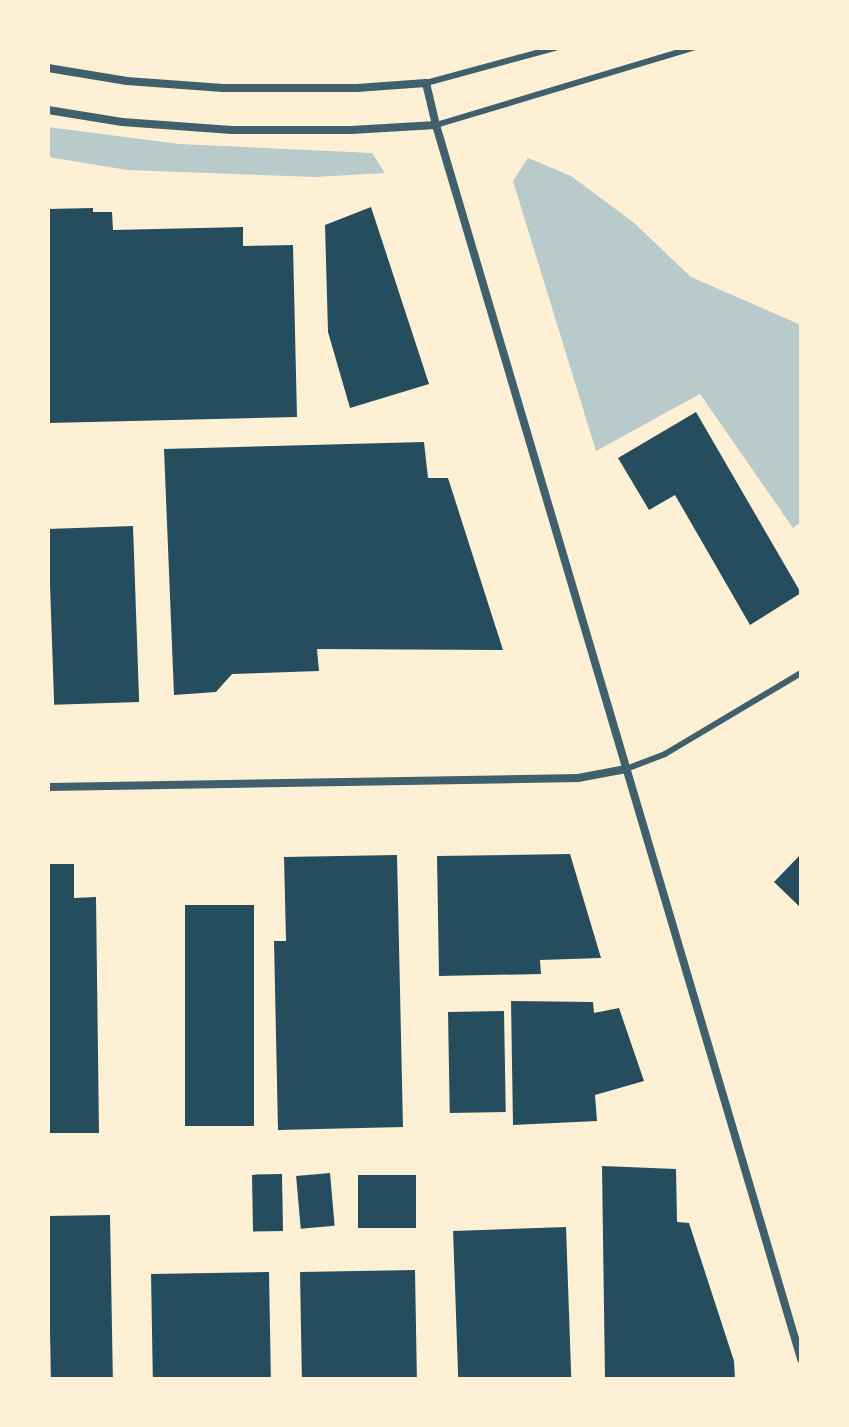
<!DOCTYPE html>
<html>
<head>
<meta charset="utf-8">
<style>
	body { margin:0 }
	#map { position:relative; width:849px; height:1427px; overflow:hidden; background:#fdf0d5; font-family:Ubuntu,sans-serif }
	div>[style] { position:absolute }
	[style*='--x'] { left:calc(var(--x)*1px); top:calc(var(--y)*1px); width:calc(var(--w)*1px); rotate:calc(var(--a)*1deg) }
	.green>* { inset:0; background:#b9caca }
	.building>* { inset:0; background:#264d5e; transform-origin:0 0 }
	.service>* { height:6px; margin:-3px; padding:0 3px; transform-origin:3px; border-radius:3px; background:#3f606c }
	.minor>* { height:8px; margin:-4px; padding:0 4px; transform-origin:4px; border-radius:4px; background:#3f606c }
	span { translate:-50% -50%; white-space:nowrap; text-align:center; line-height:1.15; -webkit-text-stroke:6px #fdf0d5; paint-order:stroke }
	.frame { position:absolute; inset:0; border:50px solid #fdf0d5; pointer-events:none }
</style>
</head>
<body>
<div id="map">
	<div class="green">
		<i style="clip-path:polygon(48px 127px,179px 144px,372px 153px,385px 173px,315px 177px,127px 170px,48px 157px)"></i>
		<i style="clip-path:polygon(528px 158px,571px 176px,633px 222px,691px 277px,801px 325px,801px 522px,793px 528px,700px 394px,596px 451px,513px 181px)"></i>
	</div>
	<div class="building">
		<i style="clip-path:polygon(371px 207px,429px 384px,350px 408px,328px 332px,325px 225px)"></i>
		<i style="clip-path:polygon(93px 208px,93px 212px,112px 212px,113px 230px,243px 227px,243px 246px,293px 245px,297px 417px,48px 423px,48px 209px)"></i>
		<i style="clip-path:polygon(696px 412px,801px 593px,750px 625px,675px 495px,649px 510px,618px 458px)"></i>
		<i style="clip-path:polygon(424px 442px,428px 478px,448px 478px,503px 650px,317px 649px,319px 671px,232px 674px,216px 692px,174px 695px,164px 449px)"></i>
		<i style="left:133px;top:526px;width:176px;height:85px;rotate:88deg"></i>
		<i style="clip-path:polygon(570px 854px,601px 958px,540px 960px,541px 974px,439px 976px,437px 856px)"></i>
		<i style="clip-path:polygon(801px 854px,801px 908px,774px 882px)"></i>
		<i style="clip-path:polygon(397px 855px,403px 1127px,278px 1130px,274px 941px,286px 941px,284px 857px)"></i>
		<i style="clip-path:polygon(48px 864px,74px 864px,74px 898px,96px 897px,99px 1133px,48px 1133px)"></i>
		<i style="left:254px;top:905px;width:221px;height:69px;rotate:90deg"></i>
		<i style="clip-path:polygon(511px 1001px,593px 1002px,594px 1013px,619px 1008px,644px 1081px,595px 1095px,597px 1121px,513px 1125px)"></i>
		<i style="left:504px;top:1011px;width:101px;height:56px;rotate:89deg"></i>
		<i style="clip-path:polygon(602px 1166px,676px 1169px,677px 1222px,689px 1223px,734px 1361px,735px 1379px,605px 1379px)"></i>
		<i style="left:330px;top:1173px;width:53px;height:34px;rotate:85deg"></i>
		<i style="left:282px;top:1174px;width:57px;height:30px;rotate:89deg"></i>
		<i style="left:358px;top:1175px;width:58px;height:53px"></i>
		<i style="left:110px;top:1215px;width:164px;height:62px;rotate:89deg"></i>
		<i style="left:566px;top:1227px;width:152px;height:113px;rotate:88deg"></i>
		<i style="left:415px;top:1270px;width:109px;height:115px;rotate:89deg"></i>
		<i style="left:269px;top:1272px;width:107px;height:118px;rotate:89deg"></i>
	</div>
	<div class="service">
		<i style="--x:426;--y:83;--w:134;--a:-15.2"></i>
		<i style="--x:436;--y:125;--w:268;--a:-16.7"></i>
		<i style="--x:626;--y:769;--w:42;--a:-21"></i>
		<i style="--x:665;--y:754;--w:158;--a:-30.8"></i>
	</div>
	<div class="minor">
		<i style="--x:48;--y:68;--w:80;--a:9.3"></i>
		<i style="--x:127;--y:81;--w:96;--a:4.2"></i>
		<i style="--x:223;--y:88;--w:134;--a:0"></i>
		<i style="--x:357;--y:88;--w:69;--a:-4.1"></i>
		<i style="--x:426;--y:83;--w:43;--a:76.6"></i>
		<i style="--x:436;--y:125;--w:1287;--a:73.52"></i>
		<i style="--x:48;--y:110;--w:75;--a:9.2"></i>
		<i style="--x:122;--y:122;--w:110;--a:4.2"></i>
		<i style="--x:232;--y:130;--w:119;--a:0"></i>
		<i style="--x:351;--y:130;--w:85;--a:-3.4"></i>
		<i style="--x:48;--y:787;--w:530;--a:-0.97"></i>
		<i style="--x:578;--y:778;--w:49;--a:-10.6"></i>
	</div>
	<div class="frame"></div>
</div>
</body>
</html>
